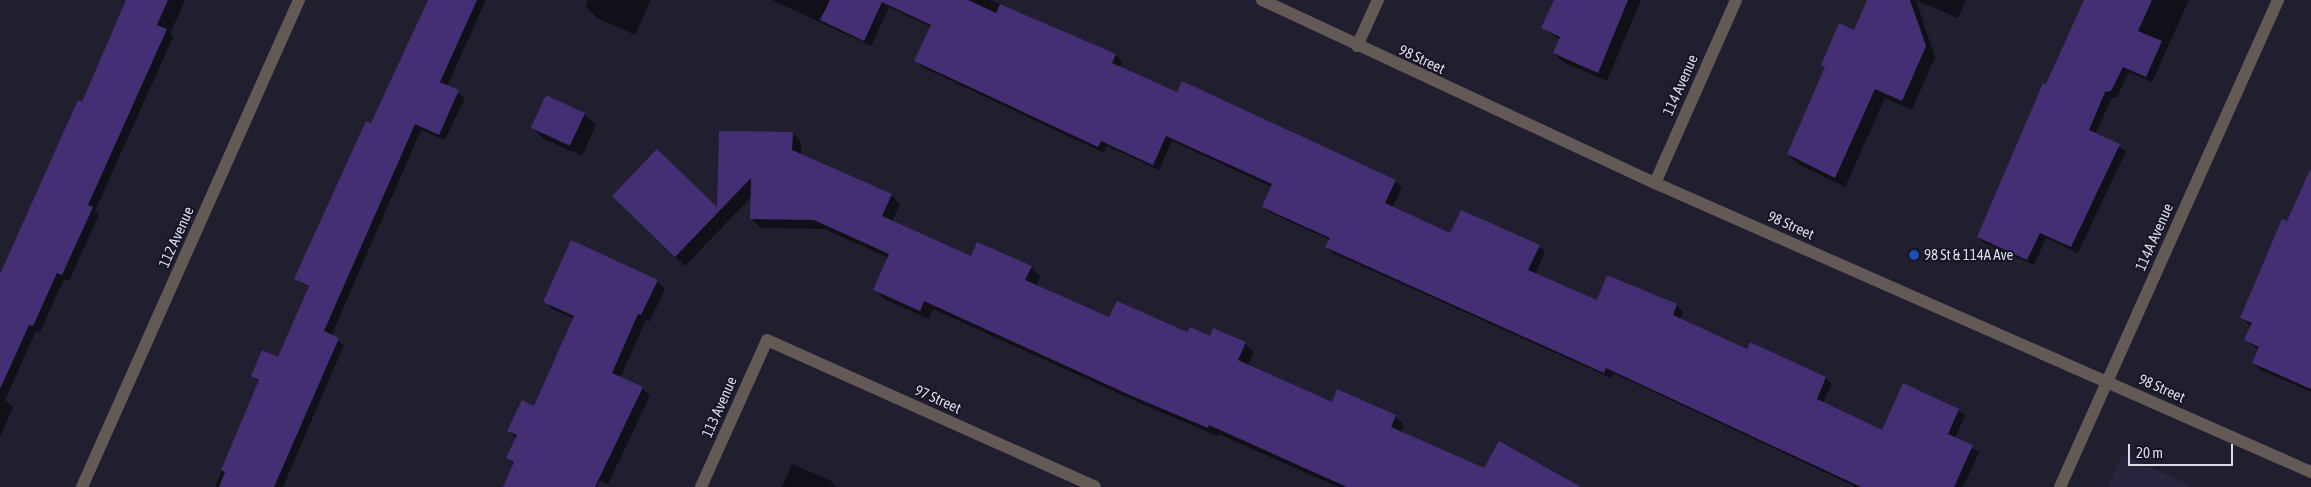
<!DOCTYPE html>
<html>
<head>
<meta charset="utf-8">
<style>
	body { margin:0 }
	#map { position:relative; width:2311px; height:487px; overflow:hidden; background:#201e2f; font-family:"Asap Condensed",sans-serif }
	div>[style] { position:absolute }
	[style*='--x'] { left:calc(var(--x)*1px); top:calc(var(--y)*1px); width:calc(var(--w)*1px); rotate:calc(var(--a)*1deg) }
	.built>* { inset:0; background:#28263d }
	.shadow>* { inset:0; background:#0007 }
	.building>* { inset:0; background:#442f74; transform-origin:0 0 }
	.service>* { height:12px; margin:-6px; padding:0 6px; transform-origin:6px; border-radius:6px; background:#635955 }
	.minor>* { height:12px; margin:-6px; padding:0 6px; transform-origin:6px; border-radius:6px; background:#635955 }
	.tertiary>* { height:12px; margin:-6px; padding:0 6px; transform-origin:6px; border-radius:6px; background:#635955 }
	.dots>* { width:14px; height:14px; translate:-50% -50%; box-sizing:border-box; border:2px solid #161525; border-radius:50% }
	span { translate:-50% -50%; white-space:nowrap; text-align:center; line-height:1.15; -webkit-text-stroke:4px #161525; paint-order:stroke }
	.street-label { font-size:15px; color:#dcdbe7 }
	.poi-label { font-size:15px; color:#dcdbe7 }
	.left { translate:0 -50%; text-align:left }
	.scale { position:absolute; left:2128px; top:444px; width:105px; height:22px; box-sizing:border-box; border:2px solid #dcdbe7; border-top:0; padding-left:6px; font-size:15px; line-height:18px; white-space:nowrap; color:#dcdbe7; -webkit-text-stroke:4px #161525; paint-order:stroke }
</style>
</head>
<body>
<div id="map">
	<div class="built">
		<i style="clip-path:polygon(2122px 455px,2190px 485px,2189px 487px,2108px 487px)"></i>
	</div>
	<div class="shadow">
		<i style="clip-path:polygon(128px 0,185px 0,170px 34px,173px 37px,95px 211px,99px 215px,69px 281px,64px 279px,40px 332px,36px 331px,5px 400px,13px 407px,0 437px,0 274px,79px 102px,83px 104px)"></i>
		<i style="clip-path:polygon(428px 0,486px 0,447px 86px,465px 98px,445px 140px,421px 130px,331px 336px,344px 345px,283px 487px,215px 487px,259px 382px,252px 376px,279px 358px,310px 288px,295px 279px,372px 125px)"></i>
		<i style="clip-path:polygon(588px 0,651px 0,635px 35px,597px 18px,585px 6px)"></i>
		<i style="clip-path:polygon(772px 0,991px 0,1116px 55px,1122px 62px,1119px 68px,1178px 94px,1183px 83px,1395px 181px,1402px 188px,1392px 208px,1451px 235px,1539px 246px,1545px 252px,1535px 275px,1598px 302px,1608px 277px,1677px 306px,1683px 312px,1679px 320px,1748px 350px,1826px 378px,1832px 384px,1823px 403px,1883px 431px,1958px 410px,1965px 416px,1955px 438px,1979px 452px,1963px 487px,1856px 487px,1613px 373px,1611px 378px,1333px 253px,1327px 247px,1330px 240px,1269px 212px,1263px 206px,1272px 187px,1172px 141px,1159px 170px,1107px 146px,1104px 153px,922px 67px,916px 61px,931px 27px,889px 7px,871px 46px)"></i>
		<i style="clip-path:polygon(1555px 0,1641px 0,1607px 81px,1563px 62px,1554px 53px,1560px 40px,1543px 28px)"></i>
		<i style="clip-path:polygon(1869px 0,1916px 0,1935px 57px,1912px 110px,1885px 98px,1845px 187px,1798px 164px,1788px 154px,1826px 68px,1822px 64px,1855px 32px)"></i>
		<i style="clip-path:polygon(1916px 0,1966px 0,1958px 18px)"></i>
		<i style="clip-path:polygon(2086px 0,2189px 0,2152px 82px,2129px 72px,2117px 97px,2112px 98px,2095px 134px,2126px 151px,2078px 253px,2046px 238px,2034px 265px,1984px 243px,1978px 237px)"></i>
		<i style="clip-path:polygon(584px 114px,596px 125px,582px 156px,544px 139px,532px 127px)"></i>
		<i style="clip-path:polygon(792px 133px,801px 142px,801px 155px,891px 195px,900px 204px,892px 222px,972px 257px,1031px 267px,1040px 276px,1036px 286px,1110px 319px,1245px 343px,1254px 352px,1248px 366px,1332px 403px,1395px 416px,1404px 425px,1401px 433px,1484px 470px,1560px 487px,1338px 487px,1218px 434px,1217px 436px,1142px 404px,933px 309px,929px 319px,884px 299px,875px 290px,889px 258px,824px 229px,761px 228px,752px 219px,752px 196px,685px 266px,613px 196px,719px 210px)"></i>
		<i style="clip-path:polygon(2311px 171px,2311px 392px,2261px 370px,2253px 363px,2259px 350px,2246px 340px,2252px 327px,2241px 318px)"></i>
		<i style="clip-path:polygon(657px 281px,665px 289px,649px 322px,646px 320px,620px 378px,642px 388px,650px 396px,608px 484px,600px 480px,597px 487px,504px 487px,514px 464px,508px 458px,516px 439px,509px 431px,534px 407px,574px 319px,553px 309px,545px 302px)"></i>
		<i style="clip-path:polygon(792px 464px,831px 481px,837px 487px,782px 487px)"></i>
	</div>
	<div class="building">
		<i style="clip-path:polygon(126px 0,168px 0,157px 25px,167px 29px,88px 205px,93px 207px,62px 275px,57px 273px,33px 326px,29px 325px,0 389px,0 274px,78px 100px,82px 102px)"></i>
		<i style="clip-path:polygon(428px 0,477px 0,440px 82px,459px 90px,439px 135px,415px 124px,324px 331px,339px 338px,274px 487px,219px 487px,225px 472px,221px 470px,259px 380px,251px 376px,262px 350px,278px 357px,309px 286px,294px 279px,366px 121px,371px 123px)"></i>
		<i style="clip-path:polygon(830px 0,968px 0,996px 13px,1000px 4px,1116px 54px,1112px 63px,1177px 92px,1182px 81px,1396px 180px,1385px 203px,1450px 233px,1461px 210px,1540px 245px,1528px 270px,1597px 300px,1607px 275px,1677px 304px,1673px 315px,1747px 349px,1750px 342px,1826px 377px,1817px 399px,1882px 430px,1903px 383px,1959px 409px,1948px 434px,1973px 445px,1954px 487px,1861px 487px,1606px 368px,1604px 373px,1325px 247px,1330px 238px,1262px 207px,1272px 184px,1166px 136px,1153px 165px,1101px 141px,1098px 147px,914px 61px,931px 25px,882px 2px,864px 41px,820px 20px)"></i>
		<i style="clip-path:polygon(1554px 0,1628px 0,1598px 73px,1553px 53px,1560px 37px,1541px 28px)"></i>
		<i style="clip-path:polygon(1867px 0,1910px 0,1926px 46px,1902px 101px,1875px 89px,1835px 178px,1787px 154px,1825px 67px,1821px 65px,1839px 23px,1854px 30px)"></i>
		<i style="clip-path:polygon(2084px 0,2152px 0,2138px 31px,2162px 41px,2146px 77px,2123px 67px,2111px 91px,2105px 92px,2089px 130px,2120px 144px,2071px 247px,2040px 233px,2027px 260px,1977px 237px,2043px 83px,2046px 84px)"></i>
		<i style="left:546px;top:95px;width:43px;height:36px;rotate:25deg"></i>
		<i style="clip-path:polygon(719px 131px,793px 132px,792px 150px,892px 194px,882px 216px,971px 256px,977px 242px,1032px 266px,1025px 280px,1109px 317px,1117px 301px,1187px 332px,1190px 327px,1210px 336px,1213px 328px,1246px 342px,1238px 360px,1332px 402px,1337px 389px,1396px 415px,1391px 427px,1484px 468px,1499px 441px,1581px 487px,1347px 487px,1209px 425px,1208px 428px,1132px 396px,924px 301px,920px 311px,873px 290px,889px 254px,814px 220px,750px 219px,751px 178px,675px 257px,612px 196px,657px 149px,717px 207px)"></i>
		<i style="clip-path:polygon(2311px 168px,2311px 389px,2252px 363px,2259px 347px,2244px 340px,2252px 323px,2240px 318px,2282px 219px,2287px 221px)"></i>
		<i style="clip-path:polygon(571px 240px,658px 280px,641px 315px,638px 314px,612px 373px,643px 387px,595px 487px,503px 487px,514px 462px,506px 458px,517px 435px,507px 431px,522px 400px,534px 406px,574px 316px,543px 302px)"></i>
	</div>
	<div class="service">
		<i style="--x:1357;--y:46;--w:51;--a:-65.5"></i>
	</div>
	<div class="minor">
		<i style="--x:1262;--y:0;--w:434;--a:25"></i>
		<i style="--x:1655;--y:183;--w:717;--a:23.78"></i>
		<i style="--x:1655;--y:183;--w:200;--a:-66.1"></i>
		<i style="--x:701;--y:487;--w:161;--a:-65.8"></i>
		<i style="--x:767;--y:340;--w:359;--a:24.1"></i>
		<i style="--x:2060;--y:487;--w:534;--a:-65.88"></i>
	</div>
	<div class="tertiary">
		<i style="--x:82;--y:487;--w:533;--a:-65.98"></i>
	</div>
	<div class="dots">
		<i style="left:1914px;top:255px;background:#1a4fb4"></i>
	</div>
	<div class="street-label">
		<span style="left:1422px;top:59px;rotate:25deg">98 Street</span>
		<span style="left:1680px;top:85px;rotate:-66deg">114 Avenue</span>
		<span style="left:1791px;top:225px;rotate:24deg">98 Street</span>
		<span style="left:176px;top:237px;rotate:-66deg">112 Avenue</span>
		<span style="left:2154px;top:237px;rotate:-66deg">114A Avenue</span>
		<span style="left:2162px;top:388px;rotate:24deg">98 Street</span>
		<span style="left:938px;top:399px;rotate:24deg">97 Street</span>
		<span style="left:719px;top:407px;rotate:-66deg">113 Avenue</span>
	</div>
	<div class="poi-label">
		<span class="left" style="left:1924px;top:255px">98 St &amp; 114A Ave</span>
	</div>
	<div class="scale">20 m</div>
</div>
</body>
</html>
